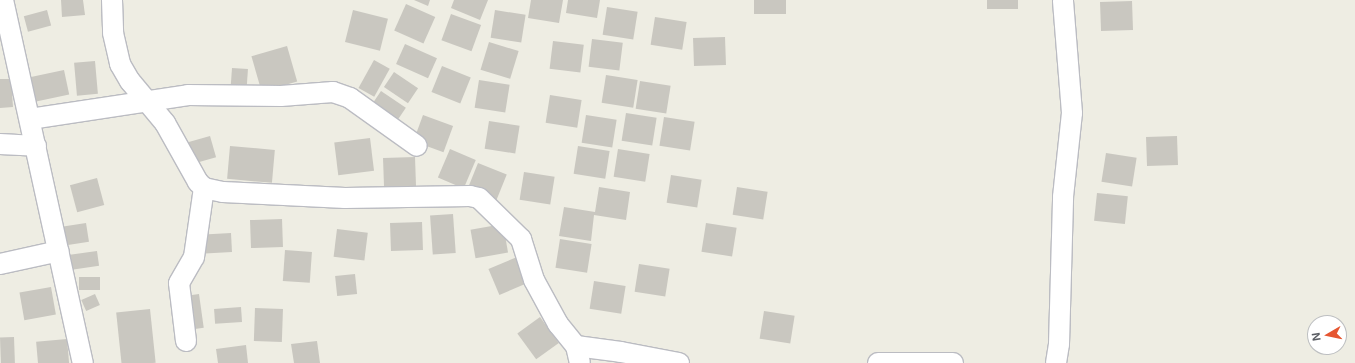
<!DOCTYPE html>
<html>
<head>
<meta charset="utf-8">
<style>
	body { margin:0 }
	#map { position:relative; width:1355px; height:363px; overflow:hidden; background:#eeede3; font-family:Inter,sans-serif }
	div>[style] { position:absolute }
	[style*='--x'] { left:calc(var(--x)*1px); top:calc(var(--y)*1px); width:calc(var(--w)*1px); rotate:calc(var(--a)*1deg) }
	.building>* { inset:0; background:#c9c7c0; transform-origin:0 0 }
	.roads { filter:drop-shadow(1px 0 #bbbcc2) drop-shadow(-1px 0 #bbbcc2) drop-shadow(0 1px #bbbcc2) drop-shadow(0 -1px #bbbcc2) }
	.minor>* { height:20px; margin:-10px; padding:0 10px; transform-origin:10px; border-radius:10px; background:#fff }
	span { translate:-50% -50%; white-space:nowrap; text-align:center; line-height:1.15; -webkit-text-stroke:3px #fff; paint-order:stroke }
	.north { position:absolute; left:1307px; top:315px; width:40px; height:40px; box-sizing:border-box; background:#fff; border:1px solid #bdbfc1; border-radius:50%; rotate:261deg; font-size:11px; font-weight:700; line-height:16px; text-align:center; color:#5b5e64 }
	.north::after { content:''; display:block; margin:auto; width:14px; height:18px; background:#e65631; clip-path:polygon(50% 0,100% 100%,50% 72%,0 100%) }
</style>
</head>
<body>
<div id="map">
	<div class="building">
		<i style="clip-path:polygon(61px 0,83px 0,85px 15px,62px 17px)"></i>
		<i style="clip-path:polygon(414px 0,430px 0,428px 6px)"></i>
		<i style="clip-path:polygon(454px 0,488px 0,480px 20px,451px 8px)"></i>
		<i style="clip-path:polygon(531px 0,563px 0,559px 23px,528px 18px)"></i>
		<i style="clip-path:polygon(568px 0,600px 0,597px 18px,566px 13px)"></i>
		<i style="left:754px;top:0;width:32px;height:14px"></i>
		<i style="left:987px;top:0;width:31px;height:9px"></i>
		<i style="left:1132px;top:1px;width:29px;height:32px;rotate:88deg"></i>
		<i style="left:406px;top:4px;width:32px;height:29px;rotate:24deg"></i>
		<i style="left:607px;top:7px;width:31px;height:28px;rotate:9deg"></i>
		<i style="left:47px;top:10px;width:16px;height:24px;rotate:75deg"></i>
		<i style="left:353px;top:10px;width:36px;height:33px;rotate:14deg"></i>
		<i style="left:495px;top:10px;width:31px;height:28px;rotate:9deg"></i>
		<i style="left:451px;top:14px;width:32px;height:28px;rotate:20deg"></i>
		<i style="left:655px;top:17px;width:32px;height:28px;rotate:9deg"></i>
		<i style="left:725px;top:37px;width:28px;height:32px;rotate:88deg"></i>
		<i style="left:592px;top:39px;width:31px;height:28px;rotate:7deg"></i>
		<i style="left:553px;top:41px;width:31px;height:28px;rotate:7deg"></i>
		<i style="left:489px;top:42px;width:31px;height:29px;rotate:17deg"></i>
		<i style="left:405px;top:44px;width:35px;height:22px;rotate:24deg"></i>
		<i style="left:287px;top:46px;width:37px;height:37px;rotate:74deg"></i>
		<i style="left:374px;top:60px;width:18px;height:32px;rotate:29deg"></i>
		<i style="left:95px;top:61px;width:33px;height:21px;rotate:85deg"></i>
		<i style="left:442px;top:66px;width:31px;height:28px;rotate:22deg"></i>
		<i style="left:232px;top:68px;width:16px;height:20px;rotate:4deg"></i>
		<i style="left:64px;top:70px;width:25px;height:35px;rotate:78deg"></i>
		<i style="left:394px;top:72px;width:29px;height:18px;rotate:34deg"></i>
		<i style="left:606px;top:75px;width:32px;height:28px;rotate:9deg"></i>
		<i style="clip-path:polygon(0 79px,11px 79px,13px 107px,0 108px)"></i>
		<i style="left:479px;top:80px;width:31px;height:28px;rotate:9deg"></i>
		<i style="left:640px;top:81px;width:31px;height:28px;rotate:9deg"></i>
		<i style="left:381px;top:91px;width:30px;height:16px;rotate:34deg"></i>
		<i style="left:550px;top:95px;width:32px;height:28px;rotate:9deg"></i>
		<i style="left:626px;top:113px;width:31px;height:28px;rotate:9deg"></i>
		<i style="left:423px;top:115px;width:32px;height:28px;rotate:20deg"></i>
		<i style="left:586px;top:115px;width:31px;height:28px;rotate:9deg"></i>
		<i style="left:664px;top:117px;width:31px;height:29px;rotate:9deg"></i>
		<i style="left:489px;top:121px;width:31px;height:28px;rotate:9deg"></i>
		<i style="left:210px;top:136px;width:22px;height:23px;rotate:74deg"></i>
		<i style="left:1177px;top:136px;width:29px;height:31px;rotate:88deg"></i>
		<i style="left:370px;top:138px;width:33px;height:36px;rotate:83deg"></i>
		<i style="left:230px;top:146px;width:45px;height:33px;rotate:5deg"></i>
		<i style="left:578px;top:146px;width:32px;height:28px;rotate:9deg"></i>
		<i style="left:450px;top:149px;width:28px;height:31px;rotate:23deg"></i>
		<i style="left:618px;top:149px;width:32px;height:28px;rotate:9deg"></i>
		<i style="left:1106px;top:153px;width:31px;height:29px;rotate:9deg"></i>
		<i style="left:415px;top:157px;width:29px;height:32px;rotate:88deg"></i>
		<i style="left:478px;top:163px;width:31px;height:29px;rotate:22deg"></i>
		<i style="left:524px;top:172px;width:31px;height:28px;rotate:9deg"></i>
		<i style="left:671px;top:175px;width:31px;height:28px;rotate:9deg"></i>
		<i style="left:97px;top:178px;width:28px;height:28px;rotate:75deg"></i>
		<i style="clip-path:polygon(599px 187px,630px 192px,626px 220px,594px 215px,591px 241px,559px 236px,564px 207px,595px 212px)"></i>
		<i style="left:737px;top:187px;width:31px;height:28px;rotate:9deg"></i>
		<i style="left:1097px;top:193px;width:31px;height:28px;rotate:6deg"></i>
		<i style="left:453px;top:214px;width:39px;height:23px;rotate:86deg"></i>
		<i style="left:282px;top:219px;width:28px;height:32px;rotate:88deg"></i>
		<i style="left:422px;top:222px;width:28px;height:32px;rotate:88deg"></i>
		<i style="left:86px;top:223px;width:19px;height:23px;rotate:81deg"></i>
		<i style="left:706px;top:223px;width:31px;height:29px;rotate:9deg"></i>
		<i style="left:503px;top:224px;width:29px;height:33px;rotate:80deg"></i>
		<i style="left:337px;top:229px;width:31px;height:28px;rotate:7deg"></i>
		<i style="left:231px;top:233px;width:19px;height:27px;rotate:87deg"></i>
		<i style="left:560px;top:239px;width:32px;height:29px;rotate:9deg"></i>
		<i style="left:285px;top:250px;width:27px;height:31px;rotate:4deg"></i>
		<i style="left:97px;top:251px;width:15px;height:31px;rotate:82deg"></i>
		<i style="left:517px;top:257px;width:28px;height:31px;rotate:67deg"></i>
		<i style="left:639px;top:264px;width:31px;height:28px;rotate:9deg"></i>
		<i style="left:355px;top:274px;width:20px;height:20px;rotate:84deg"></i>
		<i style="left:79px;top:277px;width:21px;height:13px"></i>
		<i style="left:594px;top:281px;width:32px;height:28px;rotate:9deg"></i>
		<i style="left:51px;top:287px;width:28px;height:32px;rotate:80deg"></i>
		<i style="left:95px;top:294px;width:12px;height:15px;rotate:66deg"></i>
		<i style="left:199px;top:294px;width:34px;height:16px;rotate:82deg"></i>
		<i style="left:241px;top:307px;width:15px;height:27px;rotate:86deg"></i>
		<i style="left:255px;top:308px;width:28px;height:33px;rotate:2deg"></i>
		<i style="left:150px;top:309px;width:54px;height:34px;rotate:84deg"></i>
		<i style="left:764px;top:311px;width:31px;height:28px;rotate:9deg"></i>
		<i style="left:540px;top:317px;width:32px;height:28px;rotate:54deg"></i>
		<i style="left:14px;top:337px;width:26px;height:14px;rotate:88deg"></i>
		<i style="left:67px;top:339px;width:24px;height:31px;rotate:85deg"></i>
		<i style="clip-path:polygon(317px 341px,320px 363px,294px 363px,291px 344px)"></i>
		<i style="clip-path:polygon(246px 345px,248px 363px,218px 363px,216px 349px)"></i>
	</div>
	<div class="roads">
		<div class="minor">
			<i style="--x:3;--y:0;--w:372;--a:77.6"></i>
			<i style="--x:112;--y:0;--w:33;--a:88"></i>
			<i style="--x:113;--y:33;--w:32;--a:77"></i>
			<i style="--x:120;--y:64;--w:20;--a:60"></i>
			<i style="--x:130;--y:81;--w:55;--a:50.2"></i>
			<i style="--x:165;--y:123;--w:68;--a:60.8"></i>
			<i style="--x:198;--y:182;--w:8;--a:45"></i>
			<i style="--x:204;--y:188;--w:19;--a:12"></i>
			<i style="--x:223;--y:192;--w:122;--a:2.8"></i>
			<i style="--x:345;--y:198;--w:125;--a:-0.9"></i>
			<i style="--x:470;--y:196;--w:9;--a:13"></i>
			<i style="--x:479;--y:198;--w:59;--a:44.3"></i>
			<i style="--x:521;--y:239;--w:43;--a:72.4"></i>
			<i style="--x:534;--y:280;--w:50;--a:61.4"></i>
			<i style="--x:558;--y:324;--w:28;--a:51"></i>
			<i style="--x:576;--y:346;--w:17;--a:77"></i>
			<i style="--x:30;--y:119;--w:160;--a:-8.6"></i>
			<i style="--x:188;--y:95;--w:93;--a:0.6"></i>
			<i style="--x:281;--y:96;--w:52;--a:-4.4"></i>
			<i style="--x:333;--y:92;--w:18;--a:19"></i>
			<i style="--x:350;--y:98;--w:82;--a:35.6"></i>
			<i style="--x:0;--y:144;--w:36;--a:3"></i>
			<i style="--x:0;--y:264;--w:60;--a:-12.4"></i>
			<i style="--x:186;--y:341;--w:58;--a:-96.9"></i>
			<i style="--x:179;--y:283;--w:30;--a:-60"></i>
			<i style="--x:194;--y:257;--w:70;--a:-81.8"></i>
			<i style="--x:576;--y:346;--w:45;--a:7.6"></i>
			<i style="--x:621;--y:352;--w:59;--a:10.7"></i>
			<i style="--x:878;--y:363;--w:75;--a:0"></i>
			<i style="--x:1056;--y:363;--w:19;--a:-81"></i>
			<i style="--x:1059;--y:344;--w:147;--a:-88.4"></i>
			<i style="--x:1063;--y:197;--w:84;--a:-83.9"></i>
			<i style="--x:1072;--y:113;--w:113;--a:-94.6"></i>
		</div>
	</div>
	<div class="north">N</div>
</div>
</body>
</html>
